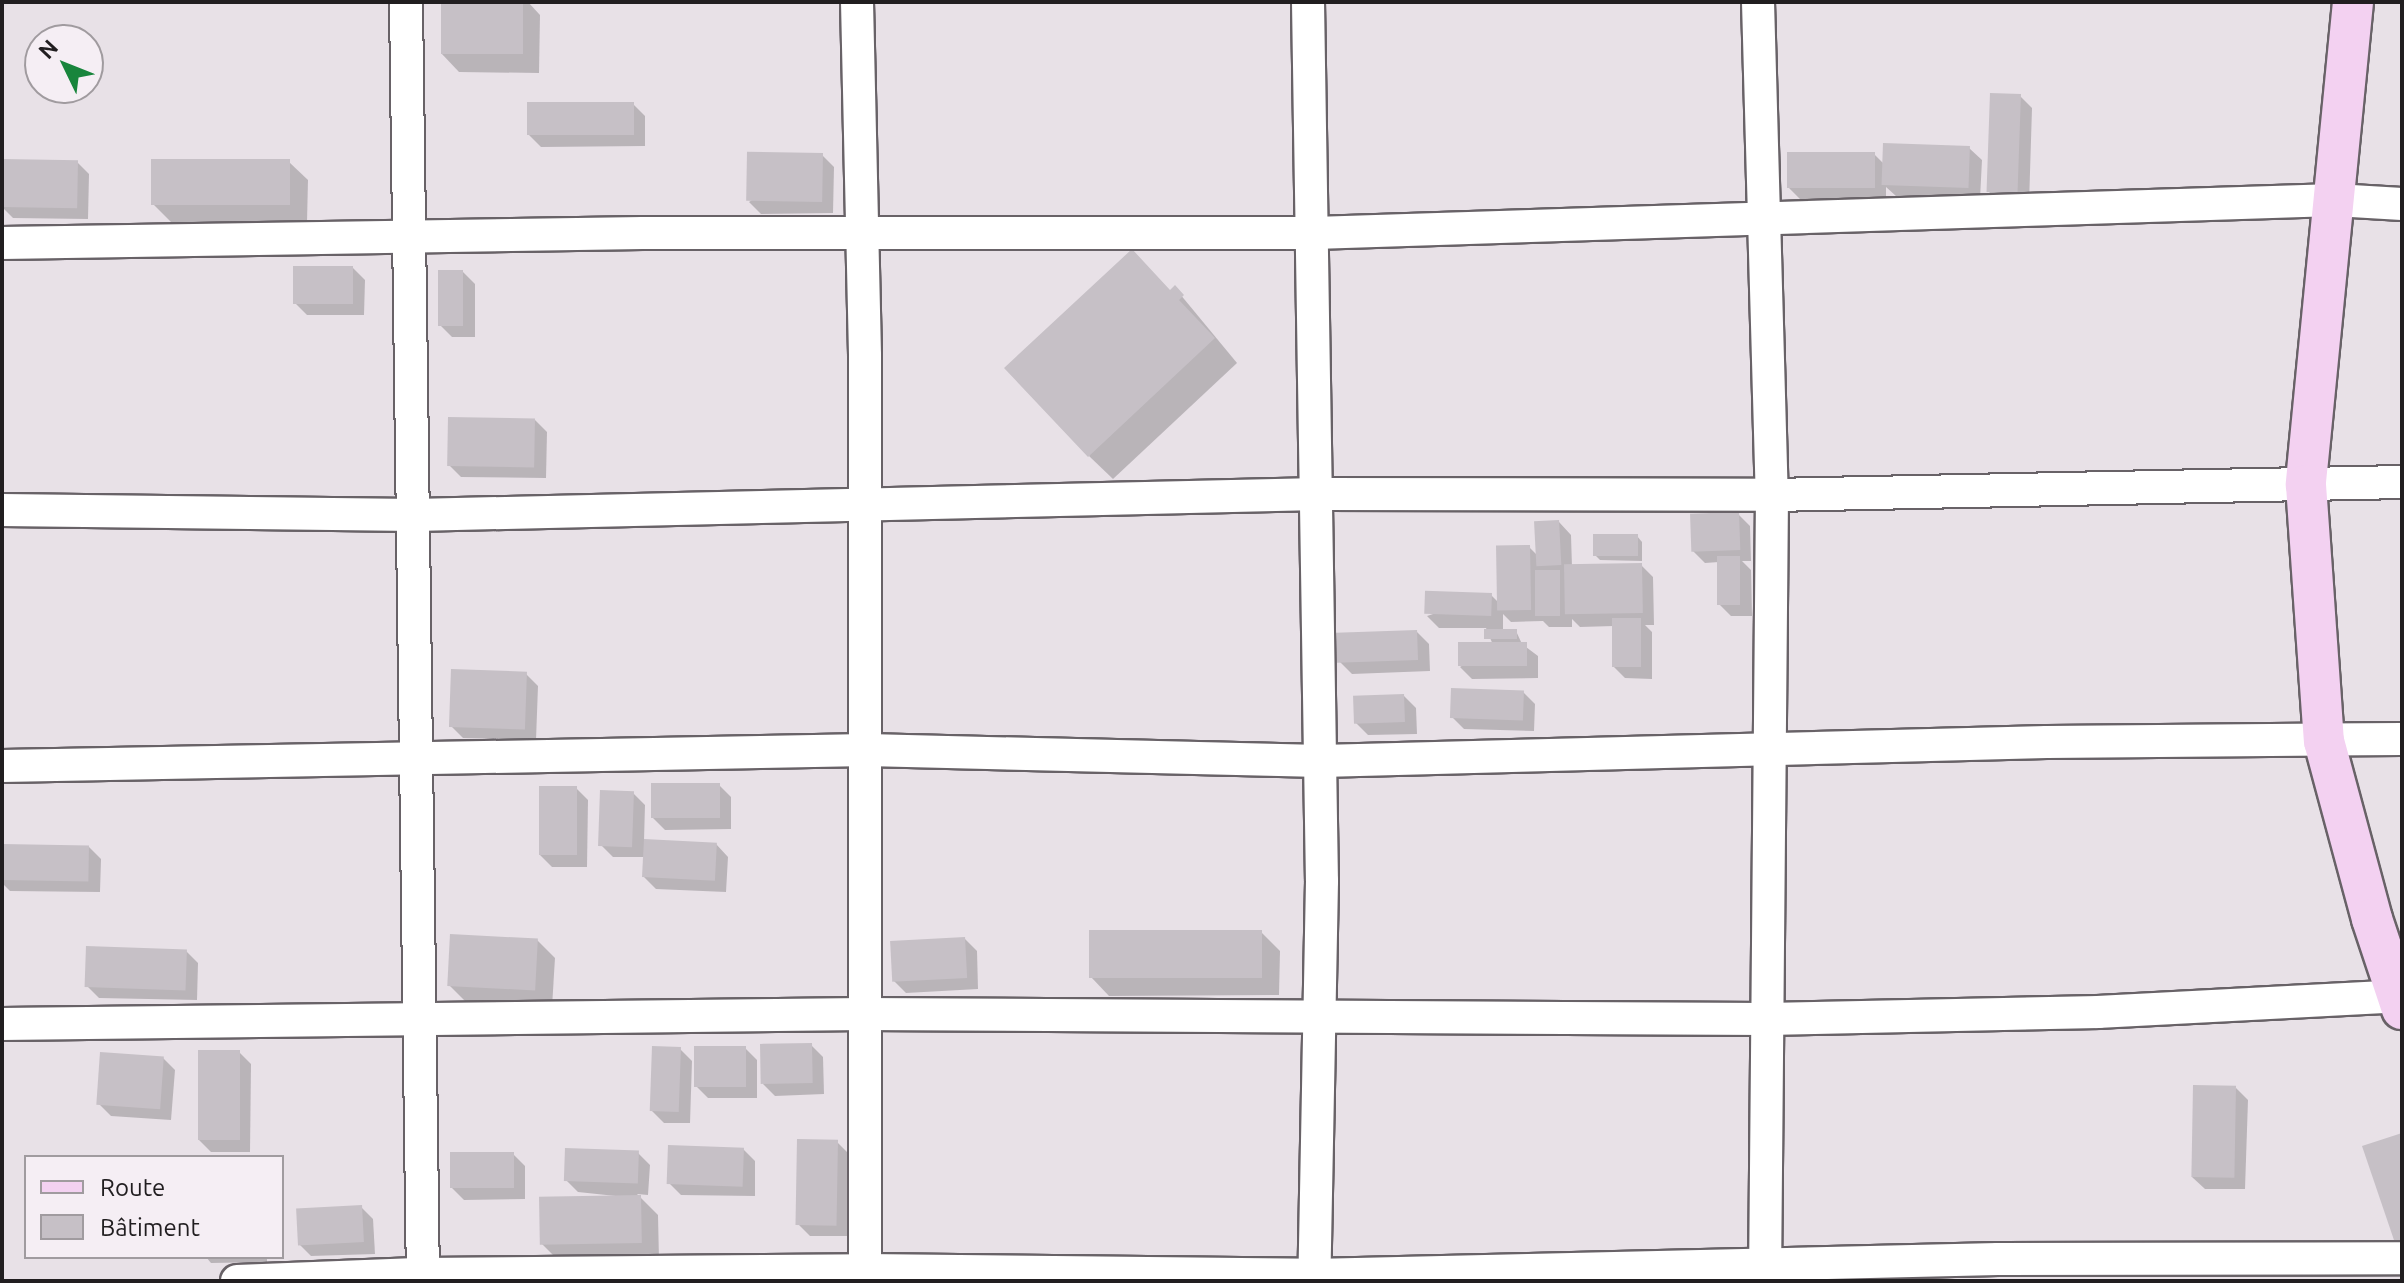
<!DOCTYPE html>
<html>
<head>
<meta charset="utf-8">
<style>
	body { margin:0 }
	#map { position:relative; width:2404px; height:1283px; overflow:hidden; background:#e8e1e7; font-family:Ubuntu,sans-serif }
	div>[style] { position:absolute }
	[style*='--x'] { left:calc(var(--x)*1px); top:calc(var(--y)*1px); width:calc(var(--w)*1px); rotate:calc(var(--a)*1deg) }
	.shadow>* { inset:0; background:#0003 }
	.building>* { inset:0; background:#c6c0c6; transform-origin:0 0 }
	.roads { filter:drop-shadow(2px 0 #686267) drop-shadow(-2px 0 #686267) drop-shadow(0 2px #686267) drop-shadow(0 -2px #686267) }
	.minor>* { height:32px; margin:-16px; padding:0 16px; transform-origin:16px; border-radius:16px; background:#fff }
	.major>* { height:40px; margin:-20px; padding:0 20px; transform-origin:20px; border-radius:20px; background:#f3d1f1 }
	span { translate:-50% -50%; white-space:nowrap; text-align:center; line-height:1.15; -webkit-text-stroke:6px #f5eef4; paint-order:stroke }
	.frame { position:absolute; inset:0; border:4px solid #211e20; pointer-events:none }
	.legend { position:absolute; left:24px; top:1155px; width:260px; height:104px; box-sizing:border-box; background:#f5eef4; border:2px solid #a09b9f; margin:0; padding:10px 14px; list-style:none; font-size:24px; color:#211e20 }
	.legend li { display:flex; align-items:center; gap:16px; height:40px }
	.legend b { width:40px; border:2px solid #a09b9f }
	.north { position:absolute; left:24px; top:24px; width:80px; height:80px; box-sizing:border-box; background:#f5eef4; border:2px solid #a09b9f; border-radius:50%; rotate:313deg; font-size:22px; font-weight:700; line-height:32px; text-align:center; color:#211e20 }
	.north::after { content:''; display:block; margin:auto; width:28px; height:36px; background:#18853c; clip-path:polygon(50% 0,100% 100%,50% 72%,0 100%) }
</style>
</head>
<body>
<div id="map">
	<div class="shadow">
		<i style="clip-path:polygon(443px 2px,528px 2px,540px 15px,539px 73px,459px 72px,441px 53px)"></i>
		<i style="clip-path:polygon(2020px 96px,2032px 108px,2029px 204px,2000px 203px,1988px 191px)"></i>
		<i style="clip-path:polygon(633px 104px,645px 116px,645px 146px,541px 147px,529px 135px)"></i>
		<i style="clip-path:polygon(1969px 148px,1982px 160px,1980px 199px,1896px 196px,1886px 187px,1886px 200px,1801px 200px,1789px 188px,1874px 154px,1884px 164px)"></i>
		<i style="clip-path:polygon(822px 155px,834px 167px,833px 213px,761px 214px,749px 202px)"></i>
		<i style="clip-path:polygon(2px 161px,77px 162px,89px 174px,88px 219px,13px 218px,2px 207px)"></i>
		<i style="clip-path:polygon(289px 162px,308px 180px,307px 222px,171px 222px,153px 204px)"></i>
		<i style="clip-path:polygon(353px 268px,365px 280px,364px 315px,307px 315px,295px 303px)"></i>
		<i style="clip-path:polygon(463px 272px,475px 284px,475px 337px,452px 337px,440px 325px)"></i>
		<i style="clip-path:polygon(1175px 288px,1237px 363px,1113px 479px,1089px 456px)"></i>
		<i style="clip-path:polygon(535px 420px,547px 432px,546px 478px,461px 477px,449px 465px)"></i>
		<i style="clip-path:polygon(1738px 514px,1750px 526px,1751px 561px,1742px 561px,1751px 570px,1752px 616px,1731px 616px,1719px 604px,1719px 562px,1705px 563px,1693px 551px)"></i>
		<i style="clip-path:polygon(1559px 522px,1571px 535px,1572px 567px,1641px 565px,1653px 577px,1654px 625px,1645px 625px,1652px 632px,1652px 679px,1625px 678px,1613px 666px,1614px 626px,1580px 627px,1572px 619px,1572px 627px,1549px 627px,1543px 621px,1511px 622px,1503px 614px,1503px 631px,1516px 631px,1522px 644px,1538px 656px,1538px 678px,1472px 679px,1460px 667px,1493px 645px,1486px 628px,1439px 628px,1427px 616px,1491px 595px,1499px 603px,1529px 547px,1537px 555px)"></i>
		<i style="clip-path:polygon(1637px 536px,1642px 542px,1642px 561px,1600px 560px,1595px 555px)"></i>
		<i style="clip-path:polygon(1417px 632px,1429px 644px,1430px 671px,1352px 674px,1340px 662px)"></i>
		<i style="clip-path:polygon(526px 674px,538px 686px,536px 740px,463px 738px,451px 726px)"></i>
		<i style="clip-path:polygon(1523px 692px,1535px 704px,1534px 731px,1464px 729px,1452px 717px)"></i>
		<i style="clip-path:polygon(1404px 696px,1416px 708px,1417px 734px,1368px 735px,1356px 723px)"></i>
		<i style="clip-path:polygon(719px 785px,731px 797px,731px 829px,665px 830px,653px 818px)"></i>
		<i style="clip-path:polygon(576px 788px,588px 800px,587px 867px,552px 867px,540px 855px)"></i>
		<i style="clip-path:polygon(633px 793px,645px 805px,644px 841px,716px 844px,728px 857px,726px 892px,656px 889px,644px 877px,645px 857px,613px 857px,601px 845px)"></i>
		<i style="clip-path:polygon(2px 846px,89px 847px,101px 859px,100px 892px,10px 891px,2px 883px)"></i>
		<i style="clip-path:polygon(1261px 932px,1280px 951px,1279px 995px,1109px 996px,1091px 977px)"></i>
		<i style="clip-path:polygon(965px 939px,977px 951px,978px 989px,906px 993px,894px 981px)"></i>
		<i style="clip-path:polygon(537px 940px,555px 958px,552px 1007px,467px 1003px,449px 985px)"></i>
		<i style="clip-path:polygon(186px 951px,198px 963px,197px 1000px,99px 998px,87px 986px)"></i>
		<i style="clip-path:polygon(811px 1045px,823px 1057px,824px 1094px,775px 1096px,763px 1084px)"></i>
		<i style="clip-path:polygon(745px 1048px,757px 1060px,757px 1098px,708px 1098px,696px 1086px)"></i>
		<i style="clip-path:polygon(680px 1049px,692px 1061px,690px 1123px,664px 1123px,652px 1111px)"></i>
		<i style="clip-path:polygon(239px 1052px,251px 1064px,250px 1152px,211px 1152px,199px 1140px)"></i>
		<i style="clip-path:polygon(163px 1058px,175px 1070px,171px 1120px,111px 1116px,99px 1104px)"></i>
		<i style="clip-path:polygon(2236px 1088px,2248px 1100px,2245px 1189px,2205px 1189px,2192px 1177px)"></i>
		<i style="clip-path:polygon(837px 1142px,849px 1154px,848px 1236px,810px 1236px,798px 1224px)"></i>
		<i style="clip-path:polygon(743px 1149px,755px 1161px,755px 1196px,681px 1195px,669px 1183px)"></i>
		<i style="clip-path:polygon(638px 1153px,650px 1165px,648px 1195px,637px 1194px,658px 1215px,659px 1260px,560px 1262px,542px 1244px,625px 1197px,578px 1192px,566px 1180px)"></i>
		<i style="clip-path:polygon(513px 1154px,525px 1166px,525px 1199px,464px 1200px,452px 1188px)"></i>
		<i style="clip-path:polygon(361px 1207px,373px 1219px,375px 1254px,311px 1256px,299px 1244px)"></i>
		<i style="clip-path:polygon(206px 1257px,267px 1257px,267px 1262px,211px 1263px)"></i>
	</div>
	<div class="building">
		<i style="left:441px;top:2px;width:82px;height:52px"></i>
		<i style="left:1990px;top:93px;width:31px;height:99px;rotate:2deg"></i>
		<i style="left:527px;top:102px;width:107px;height:33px"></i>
		<i style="left:1883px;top:143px;width:87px;height:42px;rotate:2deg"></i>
		<i style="left:1875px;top:152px;width:36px;height:88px;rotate:90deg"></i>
		<i style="left:823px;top:153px;width:49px;height:76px;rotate:91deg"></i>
		<i style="left:2px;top:159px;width:76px;height:48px;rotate:1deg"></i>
		<i style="left:151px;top:159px;width:139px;height:46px"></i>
		<i style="clip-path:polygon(1132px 249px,1170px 290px,1175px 285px,1184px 295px,1179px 300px,1215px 338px,1088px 457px,1004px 368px)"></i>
		<i style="left:293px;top:266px;width:60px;height:38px"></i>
		<i style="left:438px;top:270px;width:25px;height:56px"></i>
		<i style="left:448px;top:417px;width:87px;height:49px;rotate:1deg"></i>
		<i style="left:1739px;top:512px;width:38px;height:49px;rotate:88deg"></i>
		<i style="left:1559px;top:520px;width:45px;height:25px;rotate:87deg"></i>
		<i style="left:1593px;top:534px;width:45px;height:22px"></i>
		<i style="left:1530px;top:545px;width:65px;height:34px;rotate:89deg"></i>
		<i style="left:1717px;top:556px;width:23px;height:49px"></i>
		<i style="left:1642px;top:563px;width:50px;height:78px;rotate:89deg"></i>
		<i style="left:1535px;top:570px;width:25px;height:46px"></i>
		<i style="left:1492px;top:593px;width:23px;height:67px;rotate:92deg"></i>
		<i style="left:1612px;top:618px;width:29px;height:49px"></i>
		<i style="left:1484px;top:629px;width:33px;height:10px"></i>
		<i style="left:1417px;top:630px;width:30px;height:81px;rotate:88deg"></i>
		<i style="left:1527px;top:642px;width:24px;height:69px;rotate:90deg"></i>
		<i style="left:451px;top:669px;width:76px;height:58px;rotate:2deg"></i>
		<i style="left:1451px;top:688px;width:73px;height:30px;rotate:2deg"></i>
		<i style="left:1404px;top:694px;width:28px;height:51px;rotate:88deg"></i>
		<i style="left:720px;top:783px;width:35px;height:69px;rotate:90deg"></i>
		<i style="left:539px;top:786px;width:38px;height:69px"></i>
		<i style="left:600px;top:790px;width:34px;height:56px;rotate:2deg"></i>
		<i style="left:644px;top:839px;width:73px;height:38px;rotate:3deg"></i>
		<i style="left:2px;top:844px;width:87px;height:36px;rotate:1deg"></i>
		<i style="left:1262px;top:930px;width:48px;height:173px;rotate:90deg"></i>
		<i style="left:450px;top:934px;width:88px;height:52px;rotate:3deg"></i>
		<i style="left:965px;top:937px;width:41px;height:75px;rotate:87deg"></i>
		<i style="left:86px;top:946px;width:101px;height:41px;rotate:2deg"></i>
		<i style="left:812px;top:1043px;width:40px;height:52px;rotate:89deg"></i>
		<i style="left:652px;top:1046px;width:29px;height:65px;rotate:2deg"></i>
		<i style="left:694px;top:1046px;width:52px;height:41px"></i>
		<i style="left:198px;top:1050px;width:42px;height:90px"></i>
		<i style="left:100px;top:1052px;width:64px;height:53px;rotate:4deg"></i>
		<i style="left:2193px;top:1085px;width:43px;height:92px;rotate:1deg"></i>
		<i style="clip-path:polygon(2402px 1133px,2402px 1244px,2396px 1246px,2362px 1146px)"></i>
		<i style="left:797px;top:1139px;width:41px;height:86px;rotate:1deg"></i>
		<i style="left:668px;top:1145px;width:76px;height:39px;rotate:2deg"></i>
		<i style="left:565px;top:1148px;width:74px;height:33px;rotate:2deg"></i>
		<i style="left:514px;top:1152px;width:36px;height:64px;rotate:90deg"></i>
		<i style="left:641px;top:1195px;width:48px;height:102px;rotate:89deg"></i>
		<i style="left:362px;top:1205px;width:37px;height:66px;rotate:87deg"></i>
	</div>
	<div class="roads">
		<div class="minor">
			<i style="--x:406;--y:2;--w:1279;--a:89.24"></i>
			<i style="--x:857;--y:2;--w:354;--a:88.7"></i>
			<i style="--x:865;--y:356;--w:925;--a:90"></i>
			<i style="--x:1308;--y:2;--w:879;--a:89.09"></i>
			<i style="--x:1322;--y:881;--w:400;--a:91.1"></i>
			<i style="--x:1758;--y:2;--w:493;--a:88.4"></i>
			<i style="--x:1772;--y:495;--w:786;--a:90.51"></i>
			<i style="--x:2;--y:243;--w:641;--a:-0.89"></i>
			<i style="--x:643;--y:233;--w:671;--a:0"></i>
			<i style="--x:1314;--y:233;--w:1022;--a:-1.85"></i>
			<i style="--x:2335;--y:200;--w:67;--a:3.4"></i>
			<i style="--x:2;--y:510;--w:413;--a:0.7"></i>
			<i style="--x:415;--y:515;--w:904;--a:-1.33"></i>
			<i style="--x:1319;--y:494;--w:453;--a:0.1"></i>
			<i style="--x:1772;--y:495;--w:630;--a:-1.18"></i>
			<i style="--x:2;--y:766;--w:865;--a:-1.06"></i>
			<i style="--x:867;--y:750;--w:454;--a:1.4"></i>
			<i style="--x:1321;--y:761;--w:726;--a:-1.5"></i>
			<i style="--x:2047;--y:742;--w:355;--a:-0.5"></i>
			<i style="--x:2;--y:1024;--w:861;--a:-0.67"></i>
			<i style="--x:863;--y:1014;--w:904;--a:0.32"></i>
			<i style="--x:1767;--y:1019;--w:332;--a:-1.2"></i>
			<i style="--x:2099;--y:1012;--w:303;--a:-3"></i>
			<i style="--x:237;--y:1281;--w:186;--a:-2.2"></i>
			<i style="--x:423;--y:1274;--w:442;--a:-0.5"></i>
			<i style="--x:865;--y:1270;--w:448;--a:0.6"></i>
			<i style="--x:1313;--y:1275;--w:685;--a:-1.34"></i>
			<i style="--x:1998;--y:1259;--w:404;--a:-0.1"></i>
		</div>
		<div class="major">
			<i style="--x:2353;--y:2;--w:485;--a:95.6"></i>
			<i style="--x:2306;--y:485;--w:257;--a:86"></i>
			<i style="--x:2324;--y:741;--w:184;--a:74.9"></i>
			<i style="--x:2372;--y:919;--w:95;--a:71.6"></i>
		</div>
	</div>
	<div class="frame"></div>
	<ul class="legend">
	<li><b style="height:10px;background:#f3d1f1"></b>Route</li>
	<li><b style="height:22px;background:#c6c0c6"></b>Bâtiment</li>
	</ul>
	<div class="north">N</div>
</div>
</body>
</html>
